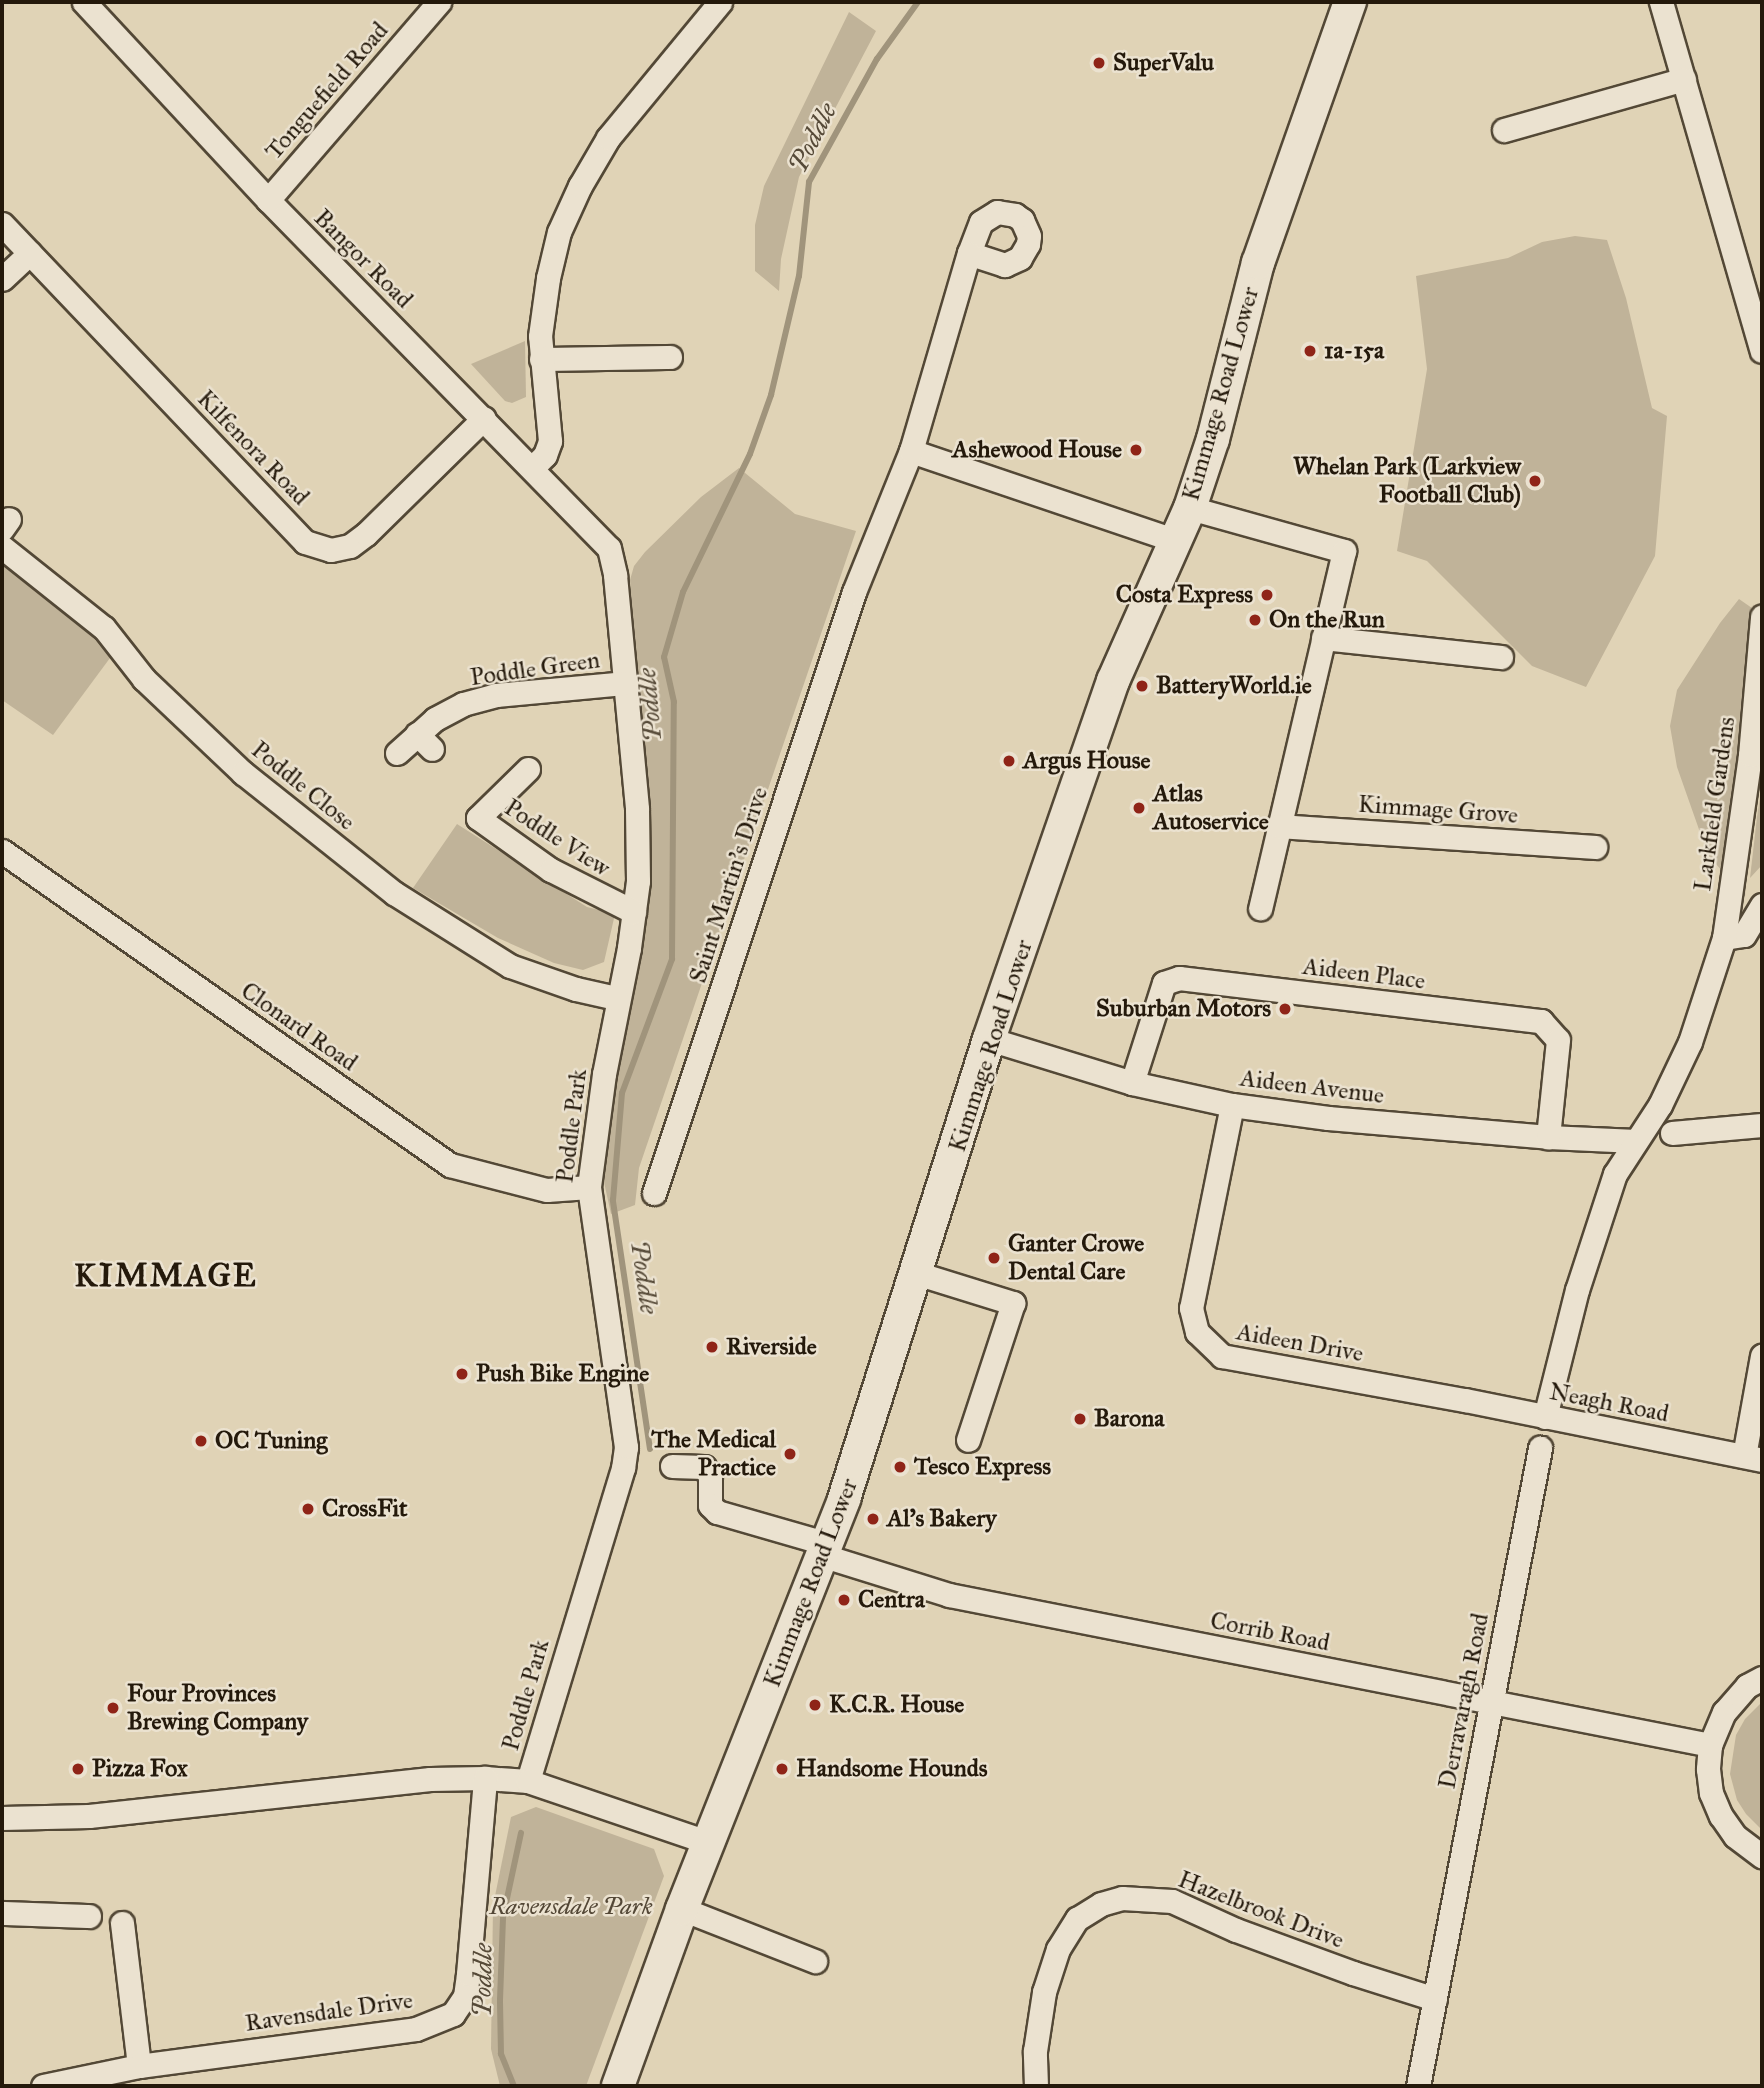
<!DOCTYPE html>
<html>
<head>
<meta charset="utf-8">
<style>
	body { margin:0 }
	#map { position:relative; width:1764px; height:2088px; overflow:hidden; background:#e0d3b6; font-family:"IM FELL Great Primer",serif }
	div>[style] { position:absolute }
	[style*='--x'] { left:calc(var(--x)*1px); top:calc(var(--y)*1px); width:calc(var(--w)*1px); rotate:calc(var(--a)*1deg) }
	.green>* { inset:0; background:#c0b399 }
	.stream>* { height:6px; margin:-3px; padding:0 3px; transform-origin:3px; border-radius:3px; background:#a0947c }
	.roads { filter:drop-shadow(2px 0 #534836) drop-shadow(-2px 0 #534836) drop-shadow(0 2px #534836) drop-shadow(0 -2px #534836) }
	.street>* { height:23px; margin:-11.5px; padding:0 11.5px; transform-origin:11.5px; border-radius:11.5px; background:#ebe2d0 }
	.secondary>* { height:32px; margin:-16px; padding:0 16px; transform-origin:16px; border-radius:16px; background:#ebe2d0 }
	.dots>* { width:19px; height:19px; translate:-50% -50%; box-sizing:border-box; border:4px solid #ebe2d0; border-radius:50% }
	span { translate:-50% -50%; white-space:nowrap; text-align:center; line-height:1.15; -webkit-text-stroke:5px #ebe2d0; paint-order:stroke }
	.poi-label { font-size:24px; color:#24190b; font-weight:700 }
	.left { translate:0 -50%; text-align:left }
	.right { translate:-100% -50%; text-align:right }
	.street-label { font-size:24px; color:#24190b }
	.park-label { font-size:24px; color:#534736; font-style:italic }
	.water-label { font-size:26px; color:#564a38; font-style:italic }
	.district-label { font-size:32px; color:#24190b; font-weight:700; letter-spacing:2px }
	.frame { position:absolute; inset:0; border:4px solid #24190b; pointer-events:none }
</style>
</head>
<body>
<div id="map">
	<div class="green">
		<i style="clip-path:polygon(849px 12px,876px 31px,799px 177px,781px 259px,779px 291px,755px 271px,755px 225px,764px 186px)"></i>
		<i style="clip-path:polygon(1575px 236px,1607px 240px,1626px 298px,1652px 408px,1667px 416px,1655px 556px,1586px 687px,1532px 666px,1427px 561px,1397px 551px,1427px 369px,1416px 276px,1508px 258px,1542px 242px)"></i>
		<i style="clip-path:polygon(525px 341px,526px 397px,512px 403px,505px 401px,471px 364px)"></i>
		<i style="clip-path:polygon(739px 468px,795px 514px,856px 531px,639px 1168px,635px 1205px,611px 1214px,595px 1141px,603px 1081px,648px 904px,650px 848px,630px 580px,634px 566px,645px 552px,701px 497px)"></i>
		<i style="clip-path:polygon(2px 565px,76px 617px,110px 658px,53px 735px,2px 700px)"></i>
		<i style="clip-path:polygon(1739px 599px,1762px 615px,1762px 760px,1756px 766px,1751px 804px,1745px 897px,1708px 855px,1677px 767px,1670px 726px,1677px 690px,1720px 623px)"></i>
		<i style="clip-path:polygon(1762px 785px,1762px 865px,1750px 878px,1757px 817px)"></i>
		<i style="clip-path:polygon(457px 824px,587px 907px,615px 914px,604px 962px,583px 970px,554px 963px,498px 938px,413px 888px)"></i>
		<i style="clip-path:polygon(1762px 1702px,1762px 1830px,1746px 1814px,1737px 1800px,1730px 1774px,1736px 1735px,1745px 1719px)"></i>
		<i style="clip-path:polygon(536px 1807px,654px 1849px,664px 1876px,586px 2086px,500px 2086px,491px 2049px,493px 1906px,511px 1817px)"></i>
	</div>
	<div class="stream">
		<i style="--x:650;--y:1449;--w:252;--a:-98.5"></i>
		<i style="--x:613;--y:1200;--w:107;--a:-85.2"></i>
		<i style="--x:622;--y:1093;--w:143;--a:-69.5"></i>
		<i style="--x:672;--y:959;--w:257;--a:-89.6"></i>
		<i style="--x:674;--y:702;--w:46;--a:-102.5"></i>
		<i style="--x:664;--y:657;--w:68;--a:-73.7"></i>
		<i style="--x:683;--y:592;--w:153;--a:-64.1"></i>
		<i style="--x:750;--y:454;--w:63;--a:-70.4"></i>
		<i style="--x:771;--y:395;--w:122;--a:-76.8"></i>
		<i style="--x:799;--y:276;--w:95;--a:-83.9"></i>
		<i style="--x:809;--y:182;--w:141;--a:-61.1"></i>
		<i style="--x:877;--y:59;--w:70;--a:-54.3"></i>
		<i style="--x:514;--y:2086;--w:35;--a:-112"></i>
		<i style="--x:501;--y:2054;--w:54;--a:-91.1"></i>
		<i style="--x:500;--y:2000;--w:83;--a:-87.9"></i>
		<i style="--x:503;--y:1917;--w:86;--a:-77.9"></i>
	</div>
	<div class="roads">
		<div class="street">
			<i style="--x:84;--y:2;--w:270;--a:47.1"></i>
			<i style="--x:268;--y:200;--w:487;--a:45.6"></i>
			<i style="--x:609;--y:548;--w:28;--a:77"></i>
			<i style="--x:615;--y:575;--w:235;--a:84.6"></i>
			<i style="--x:637;--y:809;--w:72;--a:89.2"></i>
			<i style="--x:638;--y:881;--w:68;--a:97.7"></i>
			<i style="--x:629;--y:948;--w:128;--a:101.2"></i>
			<i style="--x:604;--y:1074;--w:114;--a:97.6"></i>
			<i style="--x:589;--y:1187;--w:263;--a:81.9"></i>
			<i style="--x:626;--y:1447;--w:21;--a:98"></i>
			<i style="--x:623;--y:1468;--w:327;--a:106.9"></i>
			<i style="--x:1661;--y:2;--w:363;--a:73.9"></i>
			<i style="--x:1504;--y:130;--w:187;--a:-15.8"></i>
			<i style="--x:268;--y:200;--w:262;--a:-49.2"></i>
			<i style="--x:997;--y:212;--w:18;--a:9"></i>
			<i style="--x:1015;--y:215;--w:9;--a:36"></i>
			<i style="--x:1022;--y:220;--w:17;--a:66"></i>
			<i style="--x:1029;--y:236;--w:8;--a:97"></i>
			<i style="--x:1028;--y:244;--w:16;--a:120"></i>
			<i style="--x:1020;--y:258;--w:17;--a:155"></i>
			<i style="--x:1005;--y:265;--w:38;--a:-162"></i>
			<i style="--x:969;--y:253;--w:33;--a:-69"></i>
			<i style="--x:981;--y:222;--w:19;--a:-32"></i>
			<i style="--x:2;--y:224;--w:439;--a:46.4"></i>
			<i style="--x:305;--y:542;--w:27;--a:17"></i>
			<i style="--x:331;--y:550;--w:19;--a:-12"></i>
			<i style="--x:350;--y:546;--w:20;--a:-37"></i>
			<i style="--x:366;--y:534;--w:165;--a:-44.5"></i>
			<i style="--x:2;--y:279;--w:38;--a:-43"></i>
			<i style="--x:541;--y:359;--w:129;--a:-0.9"></i>
			<i style="--x:911;--y:451;--w:278;--a:18.7"></i>
			<i style="--x:532;--y:468;--w:18;--a:-45"></i>
			<i style="--x:545;--y:455;--w:15;--a:-70"></i>
			<i style="--x:550;--y:441;--w:105;--a:-95.4"></i>
			<i style="--x:540;--y:336;--w:59;--a:-82.1"></i>
			<i style="--x:548;--y:278;--w:47;--a:-76.6"></i>
			<i style="--x:559;--y:232;--w:51;--a:-65.5"></i>
			<i style="--x:580;--y:186;--w:56;--a:-59.7"></i>
			<i style="--x:608;--y:138;--w:176;--a:-50.5"></i>
			<i style="--x:1190;--y:508;--w:160;--a:15.6"></i>
			<i style="--x:1344;--y:551;--w:367;--a:103.2"></i>
			<i style="--x:2;--y:529;--w:12;--a:-55"></i>
			<i style="--x:2;--y:547;--w:130;--a:38.5"></i>
			<i style="--x:104;--y:628;--w:65;--a:51.9"></i>
			<i style="--x:144;--y:679;--w:137;--a:43.5"></i>
			<i style="--x:243;--y:773;--w:193;--a:38.5"></i>
			<i style="--x:394;--y:893;--w:137;--a:32.2"></i>
			<i style="--x:510;--y:966;--w:70;--a:19.2"></i>
			<i style="--x:576;--y:989;--w:41;--a:12.7"></i>
			<i style="--x:1323;--y:638;--w:179;--a:6.1"></i>
			<i style="--x:417;--y:734;--w:21;--a:45"></i>
			<i style="--x:397;--y:753;--w:51;--a:-41.8"></i>
			<i style="--x:435;--y:719;--w:32;--a:-28"></i>
			<i style="--x:463;--y:704;--w:34;--a:-15"></i>
			<i style="--x:496;--y:695;--w:131;--a:-5.3"></i>
			<i style="--x:528;--y:769;--w:70;--a:135.6"></i>
			<i style="--x:478;--y:818;--w:90;--a:35.5"></i>
			<i style="--x:551;--y:870;--w:93;--a:26.8"></i>
			<i style="--x:1278;--y:826;--w:318;--a:3.8"></i>
			<i style="--x:2;--y:851;--w:547;--a:35.03"></i>
			<i style="--x:450;--y:1165;--w:100;--a:14.5"></i>
			<i style="--x:547;--y:1190;--w:42;--a:-4.1"></i>
			<i style="--x:1724;--y:938;--w:20;--a:-9"></i>
			<i style="--x:1744;--y:935;--w:35;--a:-59"></i>
			<i style="--x:989;--y:1039;--w:150;--a:17.1"></i>
			<i style="--x:1132;--y:1083;--w:102;--a:12.4"></i>
			<i style="--x:1232;--y:1105;--w:97;--a:7.7"></i>
			<i style="--x:1328;--y:1118;--w:221;--a:4.9"></i>
			<i style="--x:1548;--y:1137;--w:88;--a:2.6"></i>
			<i style="--x:1132;--y:1083;--w:105;--a:-72.3"></i>
			<i style="--x:1164;--y:983;--w:16;--a:-18"></i>
			<i style="--x:1179;--y:978;--w:365;--a:6.8"></i>
			<i style="--x:1541;--y:1021;--w:25;--a:48"></i>
			<i style="--x:1558;--y:1040;--w:98;--a:95.9"></i>
			<i style="--x:1232;--y:1105;--w:207;--a:101.4"></i>
			<i style="--x:1191;--y:1308;--w:25;--a:76"></i>
			<i style="--x:1197;--y:1332;--w:35;--a:44"></i>
			<i style="--x:1222;--y:1356;--w:247;--a:10.3"></i>
			<i style="--x:1465;--y:1400;--w:303;--a:11.4"></i>
			<i style="--x:1672;--y:1133;--w:90;--a:-5.1"></i>
			<i style="--x:654;--y:1193;--w:633;--a:-71.59"></i>
			<i style="--x:854;--y:592;--w:152;--a:-68"></i>
			<i style="--x:911;--y:451;--w:206;--a:-73.7"></i>
			<i style="--x:916;--y:1273;--w:102;--a:17.2"></i>
			<i style="--x:1013;--y:1303;--w:144;--a:108.2"></i>
			<i style="--x:1545;--y:1417;--w:131;--a:-75.9"></i>
			<i style="--x:1577;--y:1290;--w:122;--a:-71.9"></i>
			<i style="--x:1615;--y:1174;--w:82;--a:-56.9"></i>
			<i style="--x:1660;--y:1105;--w:70;--a:-64.5"></i>
			<i style="--x:1690;--y:1042;--w:109;--a:-71.9"></i>
			<i style="--x:1724;--y:938;--w:185;--a:-81.9"></i>
			<i style="--x:1750;--y:755;--w:139;--a:-85"></i>
			<i style="--x:1744;--y:1456;--w:102;--a:-79.8"></i>
			<i style="--x:672;--y:1466;--w:32;--a:2"></i>
			<i style="--x:704;--y:1467;--w:11;--a:56"></i>
			<i style="--x:710;--y:1476;--w:29;--a:90"></i>
			<i style="--x:710;--y:1505;--w:10;--a:45"></i>
			<i style="--x:717;--y:1512;--w:116;--a:16.1"></i>
			<i style="--x:824;--y:1556;--w:131;--a:17.3"></i>
			<i style="--x:949;--y:1595;--w:776;--a:11.15"></i>
			<i style="--x:1762;--y:1678;--w:17;--a:152"></i>
			<i style="--x:1747;--y:1686;--w:35;--a:131"></i>
			<i style="--x:1724;--y:1712;--w:36;--a:113"></i>
			<i style="--x:1710;--y:1745;--w:24;--a:95"></i>
			<i style="--x:1708;--y:1769;--w:24;--a:83"></i>
			<i style="--x:1711;--y:1793;--w:25;--a:67"></i>
			<i style="--x:1721;--y:1816;--w:24;--a:55"></i>
			<i style="--x:1735;--y:1836;--w:34;--a:37"></i>
			<i style="--x:2;--y:1818;--w:87;--a:-1.3"></i>
			<i style="--x:89;--y:1816;--w:343;--a:-6.2"></i>
			<i style="--x:430;--y:1779;--w:55;--a:-1"></i>
			<i style="--x:485;--y:1778;--w:43;--a:4"></i>
			<i style="--x:528;--y:1781;--w:192;--a:18.8"></i>
			<i style="--x:682;--y:1909;--w:143;--a:21.4"></i>
			<i style="--x:2;--y:1913;--w:87;--a:2"></i>
			<i style="--x:122;--y:1923;--w:144;--a:83.2"></i>
			<i style="--x:43;--y:2086;--w:98;--a:-11.8"></i>
			<i style="--x:139;--y:2066;--w:279;--a:-7.6"></i>
			<i style="--x:416;--y:2029;--w:40;--a:-22"></i>
			<i style="--x:453;--y:2014;--w:22;--a:-56"></i>
			<i style="--x:465;--y:1996;--w:22;--a:-82"></i>
			<i style="--x:468;--y:1974;--w:197;--a:-85"></i>
			<i style="--x:1036;--y:2086;--w:35;--a:-92"></i>
			<i style="--x:1035;--y:2051;--w:60;--a:-81.3"></i>
			<i style="--x:1044;--y:1992;--w:45;--a:-72"></i>
			<i style="--x:1058;--y:1949;--w:36;--a:-58"></i>
			<i style="--x:1077;--y:1919;--w:28;--a:-32"></i>
			<i style="--x:1101;--y:1904;--w:22;--a:-16"></i>
			<i style="--x:1122;--y:1898;--w:50;--a:3.4"></i>
			<i style="--x:1172;--y:1901;--w:70;--a:24.4"></i>
			<i style="--x:1236;--y:1930;--w:125;--a:20.2"></i>
			<i style="--x:1353;--y:1973;--w:86;--a:17.6"></i>
			<i style="--x:1418;--y:2086;--w:650;--a:-79.17"></i>
		</div>
		<div class="secondary">
			<i style="--x:618;--y:2086;--w:188;--a:-70.1"></i>
			<i style="--x:682;--y:1909;--w:441;--a:-68.4"></i>
			<i style="--x:844;--y:1499;--w:482;--a:-72.5"></i>
			<i style="--x:989;--y:1039;--w:379;--a:-70.9"></i>
			<i style="--x:1113;--y:681;--w:189;--a:-66"></i>
			<i style="--x:1190;--y:508;--w:73;--a:-71.6"></i>
			<i style="--x:1213;--y:439;--w:182;--a:-75.7"></i>
			<i style="--x:1258;--y:263;--w:277;--a:-70.6"></i>
		</div>
	</div>
	<div class="dots">
		<i style="left:1099px;top:63px;background:#8f2418"></i>
		<i style="left:1310px;top:351px;background:#8f2418"></i>
		<i style="left:1136px;top:450px;background:#8f2418"></i>
		<i style="left:1535px;top:481px;background:#8f2418"></i>
		<i style="left:1267px;top:595px;background:#8f2418"></i>
		<i style="left:1255px;top:620px;background:#8f2418"></i>
		<i style="left:1142px;top:686px;background:#8f2418"></i>
		<i style="left:1009px;top:761px;background:#8f2418"></i>
		<i style="left:1139px;top:808px;background:#8f2418"></i>
		<i style="left:1285px;top:1009px;background:#8f2418"></i>
		<i style="left:994px;top:1258px;background:#8f2418"></i>
		<i style="left:712px;top:1347px;background:#8f2418"></i>
		<i style="left:462px;top:1374px;background:#8f2418"></i>
		<i style="left:1080px;top:1419px;background:#8f2418"></i>
		<i style="left:201px;top:1441px;background:#8f2418"></i>
		<i style="left:790px;top:1454px;background:#8f2418"></i>
		<i style="left:900px;top:1467px;background:#8f2418"></i>
		<i style="left:308px;top:1509px;background:#8f2418"></i>
		<i style="left:873px;top:1519px;background:#8f2418"></i>
		<i style="left:844px;top:1600px;background:#8f2418"></i>
		<i style="left:815px;top:1705px;background:#8f2418"></i>
		<i style="left:113px;top:1708px;background:#8f2418"></i>
		<i style="left:78px;top:1769px;background:#8f2418"></i>
		<i style="left:782px;top:1769px;background:#8f2418"></i>
	</div>
	<div class="poi-label">
		<span class="left" style="left:1113px;top:63px">SuperValu</span>
		<span class="left" style="left:1324px;top:351px">1a-15a</span>
		<span class="right" style="left:1122px;top:450px">Ashewood House</span>
		<span class="right" style="left:1521px;top:481px">Whelan Park (Larkview<br>Football Club)</span>
		<span class="right" style="left:1253px;top:595px">Costa Express</span>
		<span class="left" style="left:1269px;top:620px">On the Run</span>
		<span class="left" style="left:1156px;top:686px">BatteryWorld.ie</span>
		<span class="left" style="left:1023px;top:761px">Argus House</span>
		<span class="left" style="left:1153px;top:808px">Atlas<br>Autoservice</span>
		<span class="right" style="left:1271px;top:1009px">Suburban Motors</span>
		<span class="left" style="left:1008px;top:1258px">Ganter Crowe<br>Dental Care</span>
		<span class="left" style="left:726px;top:1347px">Riverside</span>
		<span class="left" style="left:476px;top:1374px">Push Bike Engine</span>
		<span class="left" style="left:1094px;top:1419px">Barona</span>
		<span class="right" style="left:776px;top:1454px">The Medical<br>Practice</span>
		<span class="left" style="left:215px;top:1441px">OC Tuning</span>
		<span class="left" style="left:914px;top:1467px">Tesco Express</span>
		<span class="left" style="left:322px;top:1509px">CrossFit</span>
		<span class="left" style="left:887px;top:1519px">Al's Bakery</span>
		<span class="left" style="left:858px;top:1600px">Centra</span>
		<span class="left" style="left:127px;top:1708px">Four Provinces<br>Brewing Company</span>
		<span class="left" style="left:829px;top:1705px">K.C.R. House</span>
		<span class="left" style="left:92px;top:1769px">Pizza Fox</span>
		<span class="left" style="left:796px;top:1769px">Handsome Hounds</span>
	</div>
	<div class="street-label">
		<span style="left:327px;top:91px;rotate:-49deg">Tonguefield Road</span>
		<span style="left:363px;top:259px;rotate:45deg">Bangor Road</span>
		<span style="left:1221px;top:394px;rotate:-74deg">Kimmage Road Lower</span>
		<span style="left:253px;top:448px;rotate:46deg">Kilfenora Road</span>
		<span style="left:535px;top:669px;rotate:-8deg">Poddle Green</span>
		<span style="left:303px;top:786px;rotate:39deg">Poddle Close</span>
		<span style="left:1715px;top:804px;rotate:-82deg">Larkfield Gardens</span>
		<span style="left:1438px;top:810px;rotate:4deg">Kimmage Grove</span>
		<span style="left:557px;top:838px;rotate:33deg">Poddle View</span>
		<span style="left:729px;top:885px;rotate:-72deg">Saint Martin's Drive</span>
		<span style="left:1364px;top:974px;rotate:7deg">Aideen Place</span>
		<span style="left:299px;top:1027px;rotate:35deg">Clonard Road</span>
		<span style="left:991px;top:1046px;rotate:-72deg">Kimmage Road Lower</span>
		<span style="left:1312px;top:1087px;rotate:7deg">Aideen Avenue</span>
		<span style="left:572px;top:1126px;rotate:-83deg">Poddle Park</span>
		<span style="left:1300px;top:1343px;rotate:10deg">Aideen Drive</span>
		<span style="left:1609px;top:1403px;rotate:11deg">Neagh Road</span>
		<span style="left:811px;top:1583px;rotate:-69deg">Kimmage Road Lower</span>
		<span style="left:1270px;top:1632px;rotate:11deg">Corrib Road</span>
		<span style="left:526px;top:1695px;rotate:-74deg">Poddle Park</span>
		<span style="left:1464px;top:1701px;rotate:-79deg">Derravaragh Road</span>
		<span style="left:1261px;top:1910px;rotate:21deg">Hazelbrook Drive</span>
		<span style="left:329px;top:2012px;rotate:-8deg">Ravensdale Drive</span>
	</div>
	<div class="park-label">
		<span style="left:571px;top:1907px">Ravensdale Park</span>
	</div>
	<div class="water-label">
		<span style="left:813px;top:138px;rotate:-63deg">Poddle</span>
		<span style="left:650px;top:705px;rotate:-95deg">Poddle</span>
		<span style="left:644px;top:1277px;rotate:82deg">Poddle</span>
		<span style="left:483px;top:1980px;rotate:-89deg">Poddle</span>
	</div>
	<div class="district-label">
		<span style="left:166px;top:1276px">KIMMAGE</span>
	</div>
	<div class="frame"></div>
</div>
</body>
</html>
